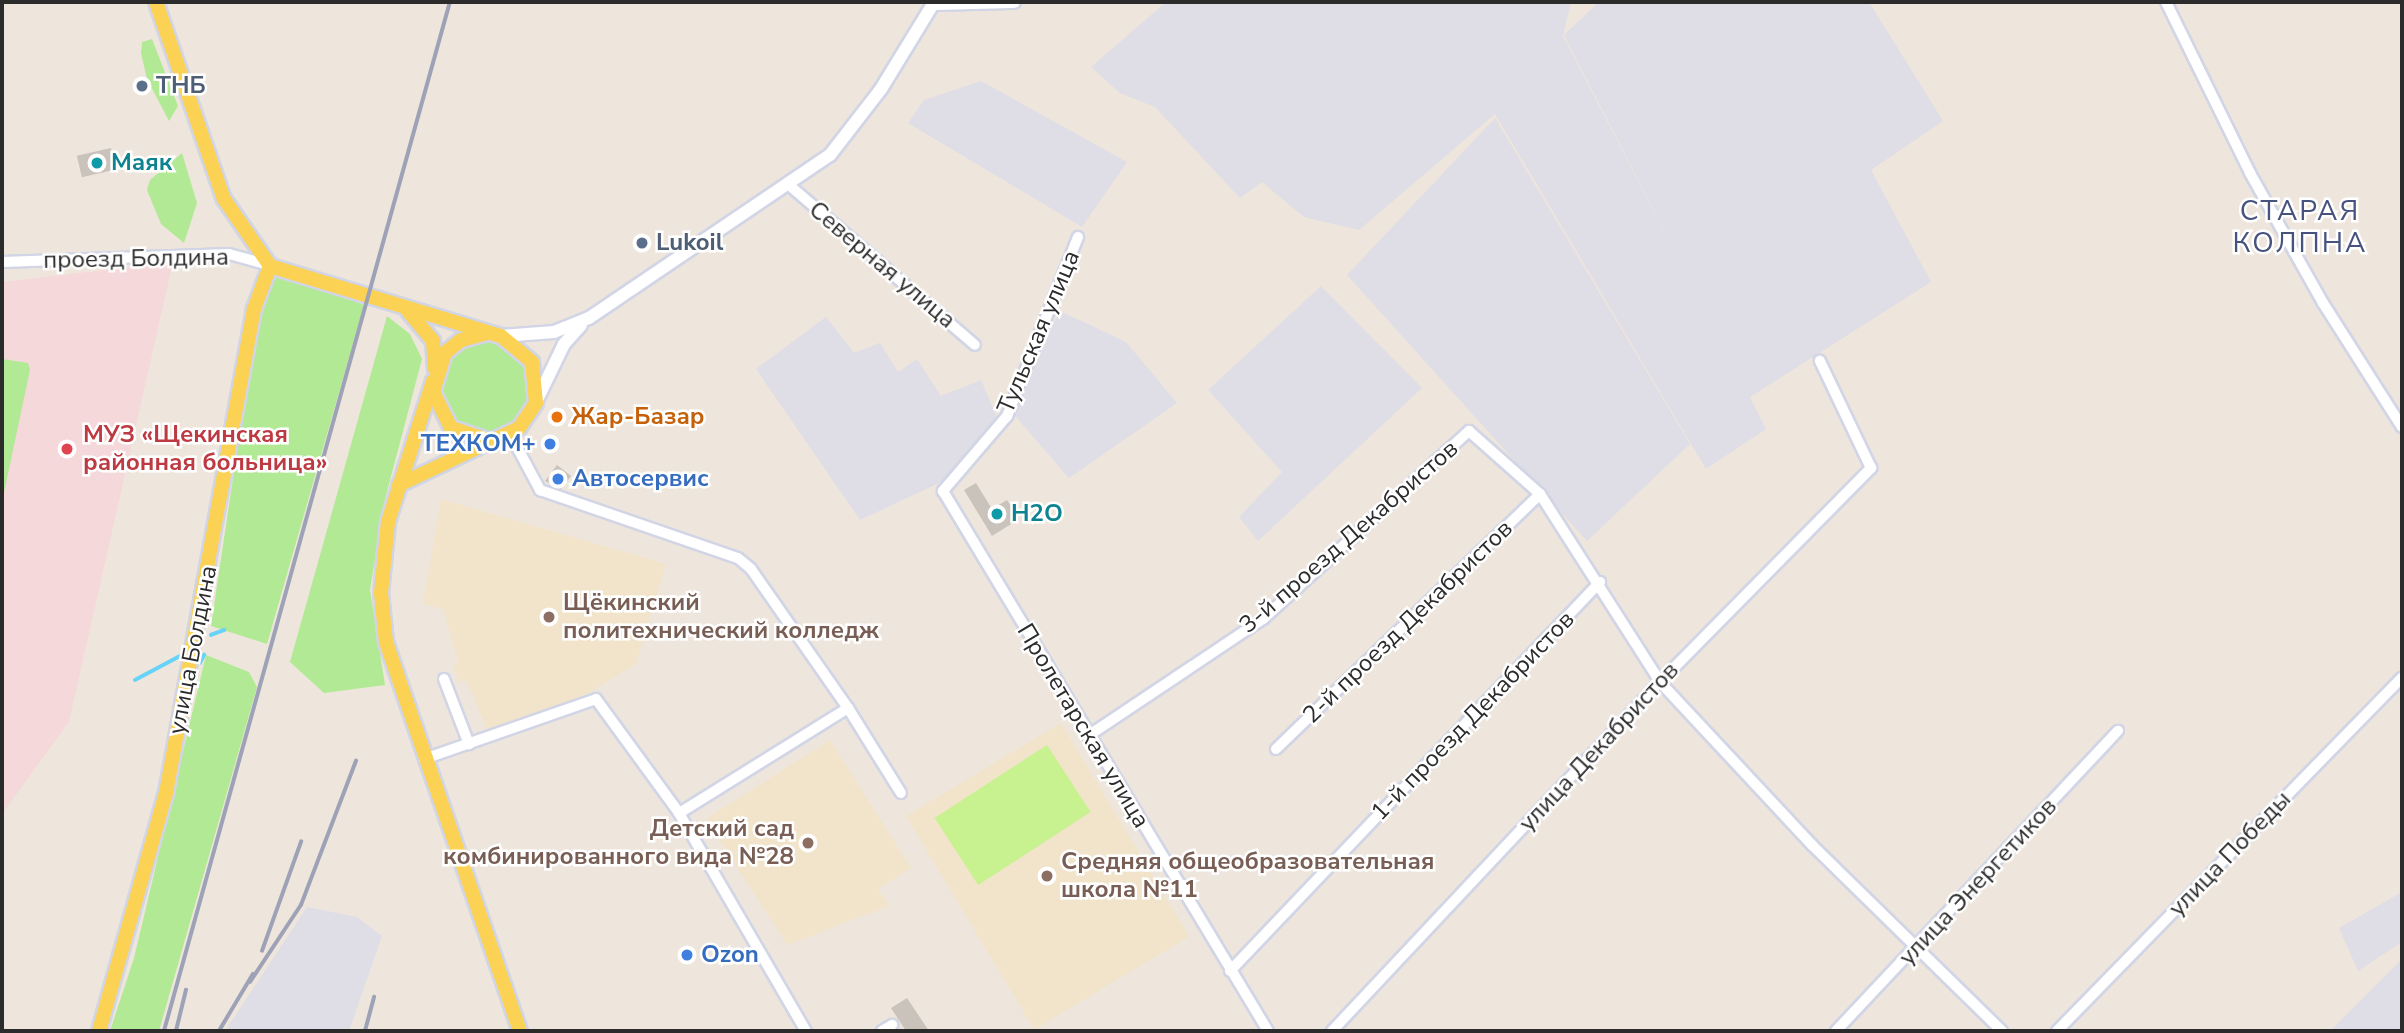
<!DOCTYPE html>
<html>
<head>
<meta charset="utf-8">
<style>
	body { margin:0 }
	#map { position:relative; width:2404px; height:1033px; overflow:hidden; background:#eee6dc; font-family:"Nunito Sans",sans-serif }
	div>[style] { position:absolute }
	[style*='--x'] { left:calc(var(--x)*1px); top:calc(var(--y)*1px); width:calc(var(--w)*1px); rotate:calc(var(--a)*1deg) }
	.industrial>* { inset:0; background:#dfdde6 }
	.education>* { inset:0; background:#f1e4ca; transform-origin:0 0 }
	.medical>* { inset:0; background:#f5d8da }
	.green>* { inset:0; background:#b2e994 }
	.round { border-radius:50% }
	.pitch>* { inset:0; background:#c8f18f; transform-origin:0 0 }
	.stream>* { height:3.5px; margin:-1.75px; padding:0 1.75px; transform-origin:1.75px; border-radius:1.75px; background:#67d3f8 }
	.building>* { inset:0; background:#c9c3bb; transform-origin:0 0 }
	.roads { filter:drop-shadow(2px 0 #d1d5e5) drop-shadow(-2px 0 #d1d5e5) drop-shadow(0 2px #d1d5e5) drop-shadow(0 -2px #d1d5e5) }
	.minor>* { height:10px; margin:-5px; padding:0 5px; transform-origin:5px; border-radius:5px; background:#fff }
	.tertiary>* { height:12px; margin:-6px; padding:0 6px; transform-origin:6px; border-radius:6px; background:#fff }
	.primary>* { height:14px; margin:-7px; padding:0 7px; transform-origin:7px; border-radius:7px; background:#fbd253 }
	.rail>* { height:3.5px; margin:-1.75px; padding:0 1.75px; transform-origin:1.75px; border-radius:1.75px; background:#9ea2b7 }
	.dots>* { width:19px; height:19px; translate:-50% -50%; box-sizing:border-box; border:4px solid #fff; border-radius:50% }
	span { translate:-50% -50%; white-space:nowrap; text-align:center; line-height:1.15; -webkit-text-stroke:5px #fff; paint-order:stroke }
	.service-label { font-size:24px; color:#4e5e75; font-weight:700 }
	.left { translate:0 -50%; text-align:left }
	.culture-label { font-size:24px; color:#0d838f; font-weight:700 }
	.street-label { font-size:24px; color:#2b2b2b }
	.food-label { font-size:24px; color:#c56008; font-weight:700 }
	.health-label { font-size:24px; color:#be3a42; font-weight:700 }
	.shop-label { font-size:24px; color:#366cbe; font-weight:700 }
	.right { translate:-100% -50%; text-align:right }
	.education-label { font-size:24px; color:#785e54; font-weight:700 }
	.quarter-label { font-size:28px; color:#47527f; letter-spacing:2px }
	.frame { position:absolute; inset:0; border:4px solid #2b2b2b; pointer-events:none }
</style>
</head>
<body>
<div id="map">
	<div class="industrial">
		<i style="clip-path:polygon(1166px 2px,1571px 2px,1563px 36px,1706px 312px,1564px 35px,1599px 2px,1869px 2px,1943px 121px,1871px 170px,1931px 282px,1750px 397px,1766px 429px,1706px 469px,1495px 114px,1359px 230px,1304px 217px,1262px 182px,1240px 198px,1155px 107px,1120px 93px,1091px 67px)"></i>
		<i style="clip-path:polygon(981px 81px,1127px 162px,1082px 227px,908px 123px,924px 100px)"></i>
		<i style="clip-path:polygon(1495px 118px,1690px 444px,1587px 541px,1347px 275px)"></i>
		<i style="clip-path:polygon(1321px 286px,1422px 388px,1258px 541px,1239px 517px,1282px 472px,1208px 390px)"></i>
		<i style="clip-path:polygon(1060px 311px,1126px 342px,1177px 403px,1069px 478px,1009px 409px)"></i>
		<i style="clip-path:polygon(826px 317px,854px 353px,880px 343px,898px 372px,917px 359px,941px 396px,981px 380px,998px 420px,939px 483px,860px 520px,756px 369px)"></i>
		<i style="clip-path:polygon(2402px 892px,2402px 942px,2358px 971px,2339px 928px)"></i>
		<i style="clip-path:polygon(307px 907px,357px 917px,382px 936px,349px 1031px,225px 1031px)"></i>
		<i style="clip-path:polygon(2402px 959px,2402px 1031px,2333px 1031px,2331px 1030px)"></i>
	</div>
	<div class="education">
		<i style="clip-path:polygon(441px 499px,666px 564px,636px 664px,564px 708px,489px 734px,466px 680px,459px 682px,453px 665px,458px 662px,443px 609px,423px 604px)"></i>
		<i style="left:1061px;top:723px;width:249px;height:181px;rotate:59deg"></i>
		<i style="clip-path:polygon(830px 740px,911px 868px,878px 889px,889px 906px,787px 945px,706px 819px)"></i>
	</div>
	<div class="medical">
		<i style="clip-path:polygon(173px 262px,69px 722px,2px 814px,2px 282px)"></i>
	</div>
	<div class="green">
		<i style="clip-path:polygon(152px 39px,178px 106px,169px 121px,147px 79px,141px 53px,142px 42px)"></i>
		<i style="clip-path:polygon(182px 153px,197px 203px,184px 243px,161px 224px,147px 190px,150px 180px)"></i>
		<i style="clip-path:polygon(272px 270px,364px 305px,267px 644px,211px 626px,258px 310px)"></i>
		<i style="clip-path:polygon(387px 316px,410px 334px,422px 359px,384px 503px,370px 590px,385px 685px,324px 693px,290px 662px)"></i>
		<i class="round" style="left:441px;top:342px;width:90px;height:90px"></i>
		<i style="clip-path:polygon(2px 359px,28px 363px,30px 370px,2px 502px)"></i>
		<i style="clip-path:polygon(206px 655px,249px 672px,257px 687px,159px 1031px,110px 1031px,134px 958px)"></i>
	</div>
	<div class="pitch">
		<i style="left:1047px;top:745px;width:80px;height:134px;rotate:57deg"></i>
	</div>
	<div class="stream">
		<i style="--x:211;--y:635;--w:14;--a:-21"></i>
		<i style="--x:200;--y:663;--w:9;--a:-63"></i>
		<i style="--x:135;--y:680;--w:58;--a:-27.9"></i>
	</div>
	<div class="building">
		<i style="left:111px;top:148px;width:22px;height:35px;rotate:77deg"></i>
		<i style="clip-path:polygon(557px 465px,571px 476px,561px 489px,545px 481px)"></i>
		<i style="clip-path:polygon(976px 483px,992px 509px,1007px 500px,1019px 519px,992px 536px,964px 490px)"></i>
		<i style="clip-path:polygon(907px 998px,929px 1031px,906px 1031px,891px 1008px)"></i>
	</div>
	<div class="roads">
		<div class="minor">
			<i style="--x:2166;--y:2;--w:191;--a:63.8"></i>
			<i style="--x:2250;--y:173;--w:149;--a:60.7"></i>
			<i style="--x:2323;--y:303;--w:147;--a:57.5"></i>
			<i style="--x:789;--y:185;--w:245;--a:40.7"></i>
			<i style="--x:1078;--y:237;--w:193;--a:111.6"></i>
			<i style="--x:1007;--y:416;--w:99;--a:130.5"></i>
			<i style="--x:943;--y:491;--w:630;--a:58.96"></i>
			<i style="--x:2;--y:262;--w:227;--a:-2"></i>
			<i style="--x:229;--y:254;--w:41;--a:15.4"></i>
			<i style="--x:510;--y:434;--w:64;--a:61.8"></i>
			<i style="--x:540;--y:490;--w:209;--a:19"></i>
			<i style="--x:738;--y:558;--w:17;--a:40"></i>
			<i style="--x:751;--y:569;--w:169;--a:55.1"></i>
			<i style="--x:848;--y:708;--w:199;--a:148.1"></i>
			<i style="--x:444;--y:679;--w:70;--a:69"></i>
			<i style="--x:848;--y:708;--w:100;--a:58.1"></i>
			<i style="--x:1088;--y:736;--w:211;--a:-33.8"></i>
			<i style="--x:1263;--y:619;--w:279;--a:-42.4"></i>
			<i style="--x:1469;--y:431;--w:95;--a:41.6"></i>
			<i style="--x:1540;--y:494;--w:223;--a:57.4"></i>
			<i style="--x:1660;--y:682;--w:223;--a:47"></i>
			<i style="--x:1812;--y:845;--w:266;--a:44.4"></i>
			<i style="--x:1276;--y:749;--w:367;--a:-44"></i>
			<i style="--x:424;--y:759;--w:182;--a:-19.2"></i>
			<i style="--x:596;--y:699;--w:141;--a:53.9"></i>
			<i style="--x:679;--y:813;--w:252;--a:59.8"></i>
			<i style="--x:1230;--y:971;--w:537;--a:-46.43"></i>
			<i style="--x:882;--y:1031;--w:12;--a:-31"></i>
			<i style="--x:1332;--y:1031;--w:479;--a:-46.8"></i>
			<i style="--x:1660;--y:682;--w:301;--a:-45.4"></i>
			<i style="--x:1871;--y:468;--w:119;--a:-115.5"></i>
			<i style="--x:1836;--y:1031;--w:412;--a:-46.8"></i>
			<i style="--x:2057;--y:1031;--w:494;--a:-45.7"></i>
		</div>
		<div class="tertiary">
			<i style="--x:501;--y:336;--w:53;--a:-4.3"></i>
			<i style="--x:554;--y:332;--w:38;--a:-22"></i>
			<i style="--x:589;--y:318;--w:291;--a:-34.1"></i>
			<i style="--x:830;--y:155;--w:83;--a:-52.3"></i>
			<i style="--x:881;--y:89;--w:100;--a:-58.5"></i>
			<i style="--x:933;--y:4;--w:81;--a:-1.4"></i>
			<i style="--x:536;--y:402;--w:64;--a:-64.2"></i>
			<i style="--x:564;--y:344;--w:25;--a:-48"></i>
		</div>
		<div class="primary">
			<i style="--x:156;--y:2;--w:208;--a:71"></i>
			<i style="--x:224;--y:199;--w:81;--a:55.5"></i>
			<i style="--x:270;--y:266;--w:241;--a:16.9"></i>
			<i style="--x:501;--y:336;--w:40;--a:40"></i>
			<i style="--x:532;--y:362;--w:41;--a:84.4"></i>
			<i style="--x:536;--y:403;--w:30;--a:124"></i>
			<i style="--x:519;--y:428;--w:133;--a:154.6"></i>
			<i style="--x:408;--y:311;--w:39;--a:50"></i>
			<i style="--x:433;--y:341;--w:28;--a:86"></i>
			<i style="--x:484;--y:334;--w:24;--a:165"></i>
			<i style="--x:461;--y:340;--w:21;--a:141"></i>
			<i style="--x:445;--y:353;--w:41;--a:107.1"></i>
			<i style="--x:433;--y:392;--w:40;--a:63.4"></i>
			<i style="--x:451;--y:428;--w:40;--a:18"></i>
			<i style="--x:433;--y:381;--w:148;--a:107.7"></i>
			<i style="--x:388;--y:522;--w:71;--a:95.6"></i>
			<i style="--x:381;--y:593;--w:49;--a:84.2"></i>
			<i style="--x:386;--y:642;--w:411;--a:71"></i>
			<i style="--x:99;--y:1031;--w:247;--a:-74.3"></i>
			<i style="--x:166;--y:793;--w:492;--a:-79.7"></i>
			<i style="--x:254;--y:309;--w:46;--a:-69.6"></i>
		</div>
	</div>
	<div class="rail">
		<i style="--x:262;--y:951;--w:116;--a:-70.3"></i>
		<i style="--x:250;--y:982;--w:92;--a:-56.5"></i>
		<i style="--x:301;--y:905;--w:154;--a:-69.1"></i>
		<i style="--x:164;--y:1031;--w:1068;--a:-74.47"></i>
		<i style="--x:176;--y:1031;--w:42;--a:-76.3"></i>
		<i style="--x:219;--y:1031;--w:66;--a:-59.2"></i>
		<i style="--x:365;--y:1031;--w:35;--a:-75"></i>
	</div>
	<div class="dots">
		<i style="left:142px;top:86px;background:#5c6f8a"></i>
		<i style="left:97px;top:163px;background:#0f9aa8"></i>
		<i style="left:642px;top:243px;background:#5c6f8a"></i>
		<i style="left:557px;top:417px;background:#e8710a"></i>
		<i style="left:550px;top:444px;background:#3f7fe0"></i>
		<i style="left:67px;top:449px;background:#e0444e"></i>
		<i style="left:558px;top:479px;background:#3f7fe0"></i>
		<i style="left:997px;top:514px;background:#0f9aa8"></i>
		<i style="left:549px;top:617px;background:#8d6e63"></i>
		<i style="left:808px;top:843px;background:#8d6e63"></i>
		<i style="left:1047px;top:876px;background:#8d6e63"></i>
		<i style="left:687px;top:955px;background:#3f7fe0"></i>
	</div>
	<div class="service-label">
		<span class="left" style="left:156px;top:86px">ТНБ</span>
		<span class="left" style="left:656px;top:243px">Lukoil</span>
	</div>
	<div class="culture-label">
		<span class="left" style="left:111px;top:163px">Маяк</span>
		<span class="left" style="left:1011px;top:514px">Н2О</span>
	</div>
	<div class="street-label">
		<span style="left:136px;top:259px;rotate:-1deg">проезд Болдина</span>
		<span style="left:882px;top:265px;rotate:40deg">Северная улица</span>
		<span style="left:1039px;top:332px;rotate:-67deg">Тульская улица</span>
		<span style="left:1349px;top:537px;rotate:-41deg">3-й проезд Декабристов</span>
		<span style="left:1408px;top:622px;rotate:-44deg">2-й проезд Декабристов</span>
		<span style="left:193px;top:650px;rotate:-79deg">улица Болдина</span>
		<span style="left:1473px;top:716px;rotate:-46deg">1-й проезд Декабристов</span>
		<span style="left:1083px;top:726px;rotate:59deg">Пролетарская улица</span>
		<span style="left:1599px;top:747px;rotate:-47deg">улица Декабристов</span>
		<span style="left:2230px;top:854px;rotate:-46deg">улица Победы</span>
		<span style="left:1978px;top:882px;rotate:-47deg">улица Энергетиков</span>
	</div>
	<div class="food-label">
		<span class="left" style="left:571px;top:417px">Жар-Базар</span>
	</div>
	<div class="health-label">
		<span class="left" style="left:83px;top:449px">МУЗ «Щекинская<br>районная больница»</span>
	</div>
	<div class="shop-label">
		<span class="right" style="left:536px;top:444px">ТЕХКОМ+</span>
		<span class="left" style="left:572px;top:479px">Автосервис</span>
		<span class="left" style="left:701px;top:955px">Ozon</span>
	</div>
	<div class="education-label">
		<span class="left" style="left:563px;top:617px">Щёкинский<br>политехнический колледж</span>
		<span class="right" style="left:794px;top:843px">Детский сад<br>комбинированного вида №28</span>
		<span class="left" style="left:1061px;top:876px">Средняя общеобразовательная<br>школа №11</span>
	</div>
	<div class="quarter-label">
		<span style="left:2300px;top:227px">СТАРАЯ<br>КОЛПНА</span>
	</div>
	<div class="frame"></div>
</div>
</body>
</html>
